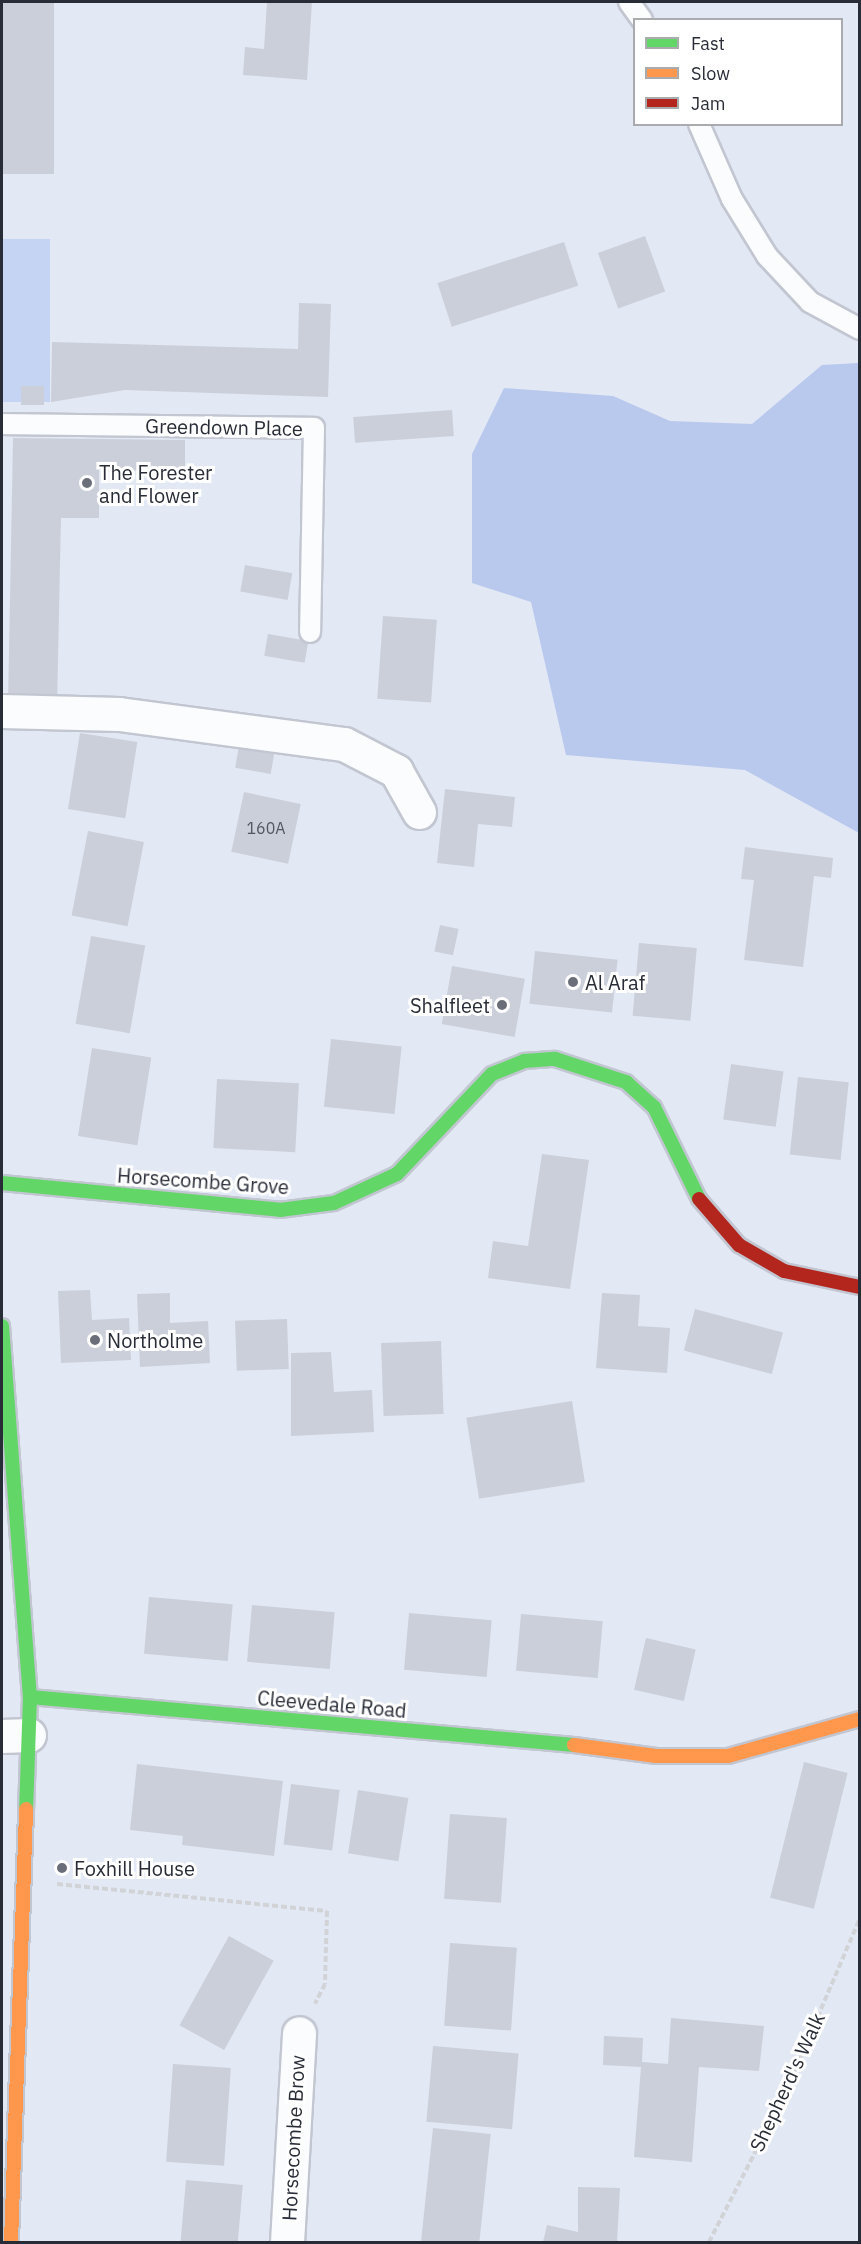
<!DOCTYPE html>
<html>
<head>
<meta charset="utf-8">
<style>
	body { margin:0 }
	#map { position:relative; width:861px; height:2244px; overflow:hidden; background:#e2e8f4; font-family:"IBM Plex Sans",sans-serif }
	div>[style] { position:absolute }
	[style*='--x'] { left:calc(var(--x)*1px); top:calc(var(--y)*1px); width:calc(var(--w)*1px); rotate:calc(var(--a)*1deg) }
	.green>* { inset:0; background:#c6d4f3; transform-origin:0 0 }
	.forest>* { inset:0; background:#b9c8ed }
	.building>* { inset:0; background:#cbcfda; transform-origin:0 0 }
	.path>* { height:4px; margin-top:-2px; transform-origin:0; background:repeating-linear-gradient(90deg,#d1d3d7 0 6px,transparent 0 9px) }
	.roads { filter:drop-shadow(2px 0 #c2c6d1) drop-shadow(-2px 0 #c2c6d1) drop-shadow(0 2px #c2c6d1) drop-shadow(0 -2px #c2c6d1) }
	.lane>* { height:20px; margin:-10px; padding:0 10px; transform-origin:10px; border-radius:10px; background:#fbfcfd }
	.street>* { height:33px; margin:-16.5px; padding:0 16.5px; transform-origin:16.5px; border-radius:16.5px; background:#fbfcfd }
	.fast>* { height:14px; margin:-7px; padding:0 7px; transform-origin:7px; border-radius:7px; background:#63d668 }
	.slow>* { height:14px; margin:-7px; padding:0 7px; transform-origin:7px; border-radius:7px; background:#ff974d }
	.jam>* { height:14px; margin:-7px; padding:0 7px; transform-origin:7px; border-radius:7px; background:#b3261e }
	.dots>* { width:16px; height:16px; translate:-50% -50%; box-sizing:border-box; border:3px solid #fff; border-radius:50% }
	span { translate:-50% -50%; white-space:nowrap; text-align:center; line-height:1.15; -webkit-text-stroke:6px #fff; paint-order:stroke }
	.number-label { font-size:16px; color:#525662 }
	.number-label span { -webkit-text-stroke-width:0 }
	.street-label { font-size:20px; color:#282c37 }
	.poi-label { font-size:20px; color:#282c37 }
	.left { translate:0 -50%; text-align:left }
	.right { translate:-100% -50%; text-align:right }
	.frame { position:absolute; inset:0; border:3px solid #282c37; pointer-events:none }
	.legend { position:absolute; left:633px; top:18px; width:210px; height:108px; box-sizing:border-box; background:#fff; border:2px solid #a9abaf; margin:0; padding:8px 10px; list-style:none; font-size:18px; color:#282c37 }
	.legend li { display:flex; align-items:center; gap:12px; height:30px }
	.legend b { width:30px; border:2px solid #a9abaf }
</style>
</head>
<body>
<div id="map">
	<div class="green">
		<i style="left:50px;top:239px;width:163px;height:48px;rotate:90deg"></i>
	</div>
	<div class="forest">
		<i style="clip-path:polygon(859px 363px,859px 833px,745px 770px,566px 755px,531px 602px,472px 583px,472px 454px,504px 388px,613px 396px,670px 421px,752px 424px,822px 365px)"></i>
	</div>
	<div class="building">
		<i style="left:3px;top:2px;width:51px;height:172px"></i>
		<i style="clip-path:polygon(267px 2px,312px 2px,307px 80px,243px 75px,245px 47px,264px 49px)"></i>
		<i style="left:645px;top:236px;width:59px;height:50px;rotate:70deg"></i>
		<i style="left:564px;top:242px;width:46px;height:133px;rotate:72deg"></i>
		<i style="clip-path:polygon(299px 303px,331px 304px,328px 397px,125px 390px,51px 402px,52px 342px,298px 349px)"></i>
		<i style="left:44px;top:386px;width:19px;height:23px;rotate:90deg"></i>
		<i style="left:452px;top:410px;width:26px;height:99px;rotate:86deg"></i>
		<i style="clip-path:polygon(13px 438px,185px 440px,185px 471px,99px 470px,99px 518px,61px 518px,57px 707px,8px 706px)"></i>
		<i style="left:245px;top:565px;width:48px;height:27px;rotate:10deg"></i>
		<i style="left:383px;top:616px;width:54px;height:83px;rotate:4deg"></i>
		<i style="left:268px;top:634px;width:41px;height:22px;rotate:10deg"></i>
		<i style="left:80px;top:733px;width:58px;height:77px;rotate:9deg"></i>
		<i style="left:239px;top:746px;width:36px;height:22px;rotate:10deg"></i>
		<i style="clip-path:polygon(445px 789px,515px 797px,512px 827px,478px 824px,474px 867px,437px 863px)"></i>
		<i style="left:244px;top:792px;width:58px;height:61px;rotate:12deg"></i>
		<i style="left:88px;top:831px;width:57px;height:86px;rotate:11deg"></i>
		<i style="clip-path:polygon(745px 847px,833px 858px,831px 878px,814px 876px,803px 967px,744px 960px,754px 880px,741px 879px)"></i>
		<i style="left:440px;top:925px;width:19px;height:27px;rotate:12deg"></i>
		<i style="left:91px;top:936px;width:55px;height:89px;rotate:10deg"></i>
		<i style="left:639px;top:943px;width:58px;height:73px;rotate:5deg"></i>
		<i style="left:535px;top:951px;width:83px;height:53px;rotate:6deg"></i>
		<i style="left:452px;top:966px;width:74px;height:59px;rotate:10deg"></i>
		<i style="left:331px;top:1039px;width:71px;height:68px;rotate:6deg"></i>
		<i style="left:92px;top:1048px;width:60px;height:89px;rotate:9deg"></i>
		<i style="left:731px;top:1064px;width:53px;height:56px;rotate:8deg"></i>
		<i style="left:798px;top:1077px;width:51px;height:78px;rotate:6deg"></i>
		<i style="left:217px;top:1079px;width:82px;height:69px;rotate:3deg"></i>
		<i style="clip-path:polygon(542px 1154px,589px 1160px,570px 1289px,488px 1278px,493px 1241px,528px 1246px)"></i>
		<i style="clip-path:polygon(90px 1290px,92px 1320px,129px 1318px,131px 1360px,61px 1363px,58px 1291px)"></i>
		<i style="clip-path:polygon(170px 1293px,170px 1323px,208px 1321px,210px 1363px,140px 1367px,137px 1294px)"></i>
		<i style="clip-path:polygon(602px 1293px,640px 1295px,638px 1326px,670px 1328px,667px 1373px,596px 1368px)"></i>
		<i style="left:695px;top:1309px;width:91px;height:43px;rotate:15deg"></i>
		<i style="left:287px;top:1319px;width:50px;height:52px;rotate:88deg"></i>
		<i style="left:441px;top:1341px;width:73px;height:60px;rotate:88deg"></i>
		<i style="clip-path:polygon(331px 1352px,334px 1392px,372px 1390px,374px 1432px,291px 1436px,291px 1353px)"></i>
		<i style="left:572px;top:1401px;width:82px;height:107px;rotate:81deg"></i>
		<i style="left:149px;top:1597px;width:84px;height:57px;rotate:5deg"></i>
		<i style="left:252px;top:1605px;width:83px;height:57px;rotate:5deg"></i>
		<i style="left:409px;top:1613px;width:83px;height:57px;rotate:5deg"></i>
		<i style="left:521px;top:1614px;width:82px;height:57px;rotate:5deg"></i>
		<i style="left:646px;top:1638px;width:51px;height:53px;rotate:13deg"></i>
		<i style="left:804px;top:1762px;width:45px;height:140px;rotate:14deg"></i>
		<i style="clip-path:polygon(137px 1764px,283px 1781px,274px 1856px,182px 1845px,183px 1836px,130px 1830px)"></i>
		<i style="left:291px;top:1784px;width:49px;height:61px;rotate:7deg"></i>
		<i style="left:358px;top:1790px;width:51px;height:64px;rotate:9deg"></i>
		<i style="left:450px;top:1814px;width:57px;height:85px;rotate:4deg"></i>
		<i style="left:229px;top:1936px;width:51px;height:102px;rotate:29deg"></i>
		<i style="left:450px;top:1943px;width:67px;height:83px;rotate:4deg"></i>
		<i style="clip-path:polygon(671px 2018px,764px 2026px,759px 2071px,699px 2067px,692px 2162px,634px 2157px,641px 2067px,603px 2065px,604px 2036px,643px 2038px,642px 2062px,668px 2064px)"></i>
		<i style="left:433px;top:2046px;width:86px;height:76px;rotate:5deg"></i>
		<i style="left:173px;top:2064px;width:58px;height:98px;rotate:4deg"></i>
		<i style="left:433px;top:2128px;width:58px;height:115px;rotate:6deg"></i>
		<i style="left:186px;top:2180px;width:57px;height:62px;rotate:5deg"></i>
		<i style="clip-path:polygon(578px 2187px,620px 2188px,617px 2242px,543px 2242px,547px 2225px,578px 2232px)"></i>
	</div>
	<div class="path">
		<i style="--x:57;--y:1884;--w:271;--a:5.7"></i>
		<i style="--x:327;--y:1911;--w:73;--a:91.6"></i>
		<i style="--x:325;--y:1984;--w:22;--a:117"></i>
		<i style="--x:709;--y:2242;--w:160;--a:-62.8"></i>
		<i style="--x:782;--y:2100;--w:198;--a:-66.8"></i>
	</div>
	<div class="roads">
		<div class="lane">
			<i style="--x:629;--y:2;--w:22;--a:54"></i>
			<i style="--x:699;--y:124;--w:82;--a:66.3"></i>
			<i style="--x:732;--y:199;--w:67;--a:58.4"></i>
			<i style="--x:767;--y:256;--w:63;--a:46.9"></i>
			<i style="--x:810;--y:302;--w:57;--a:28.4"></i>
			<i style="--x:2;--y:424;--w:312;--a:0.7"></i>
			<i style="--x:314;--y:428;--w:204;--a:91.1"></i>
		</div>
		<div class="street">
			<i style="--x:2;--y:711;--w:117;--a:1.5"></i>
			<i style="--x:119;--y:714;--w:227;--a:7.6"></i>
			<i style="--x:344;--y:744;--w:59;--a:27.4"></i>
			<i style="--x:396;--y:771;--w:47;--a:60.7"></i>
			<i style="--x:2;--y:1736;--w:27;--a:-2"></i>
			<i style="--x:287;--y:2242;--w:209;--a:-86.7"></i>
		</div>
		<div class="fast">
			<i style="--x:2;--y:1183;--w:279;--a:5.5"></i>
			<i style="--x:280;--y:1210;--w:54;--a:-7.4"></i>
			<i style="--x:334;--y:1203;--w:69;--a:-24.7"></i>
			<i style="--x:397;--y:1174;--w:138;--a:-46.5"></i>
			<i style="--x:492;--y:1074;--w:35;--a:-22"></i>
			<i style="--x:524;--y:1061;--w:31;--a:-4"></i>
			<i style="--x:555;--y:1059;--w:75;--a:17.9"></i>
			<i style="--x:626;--y:1082;--w:38;--a:42"></i>
			<i style="--x:654;--y:1107;--w:102;--a:63.9"></i>
			<i style="--x:2;--y:1326;--w:372;--a:85.7"></i>
			<i style="--x:30;--y:1697;--w:112;--a:92"></i>
			<i style="--x:30;--y:1697;--w:546;--a:5.04"></i>
		</div>
		<div class="slow">
			<i style="--x:574;--y:1745;--w:83;--a:7.6"></i>
			<i style="--x:656;--y:1756;--w:72;--a:0"></i>
			<i style="--x:728;--y:1756;--w:137;--a:-15.7"></i>
			<i style="--x:11;--y:2242;--w:433;--a:-88"></i>
		</div>
		<div class="jam">
			<i style="--x:699;--y:1199;--w:61;--a:49"></i>
			<i style="--x:739;--y:1245;--w:52;--a:30"></i>
			<i style="--x:784;--y:1271;--w:78;--a:11.9"></i>
		</div>
	</div>
	<div class="dots">
		<i style="left:87px;top:483px;background:#696e79"></i>
		<i style="left:573px;top:982px;background:#696e79"></i>
		<i style="left:502px;top:1005px;background:#696e79"></i>
		<i style="left:95px;top:1340px;background:#696e79"></i>
		<i style="left:62px;top:1868px;background:#696e79"></i>
	</div>
	<div class="number-label">
		<span style="left:266px;top:828px">160А</span>
	</div>
	<div class="street-label">
		<span style="left:224px;top:427px;rotate:1deg">Greendown Place</span>
		<span style="left:203px;top:1181px;rotate:4deg">Horsecombe Grove</span>
		<span style="left:332px;top:1704px;rotate:5deg">Cleevedale Road</span>
		<span style="left:787px;top:2082px;rotate:-65deg">Shepherd's Walk</span>
		<span style="left:293px;top:2138px;rotate:-87deg">Horsecombe Brow</span>
	</div>
	<div class="poi-label">
		<span class="left" style="left:99px;top:484px">The Forester<br>and Flower</span>
		<span class="left" style="left:585px;top:982px">Al Araf</span>
		<span class="right" style="left:490px;top:1005px">Shalfleet</span>
		<span class="left" style="left:107px;top:1340px">Northolme</span>
		<span class="left" style="left:74px;top:1868px">Foxhill House</span>
	</div>
	<div class="frame"></div>
	<ul class="legend">
	<li><b style="height:8px;background:#63d668"></b>Fast</li>
	<li><b style="height:8px;background:#ff974d"></b>Slow</li>
	<li><b style="height:8px;background:#b3261e"></b>Jam</li>
	</ul>
</div>
</body>
</html>
